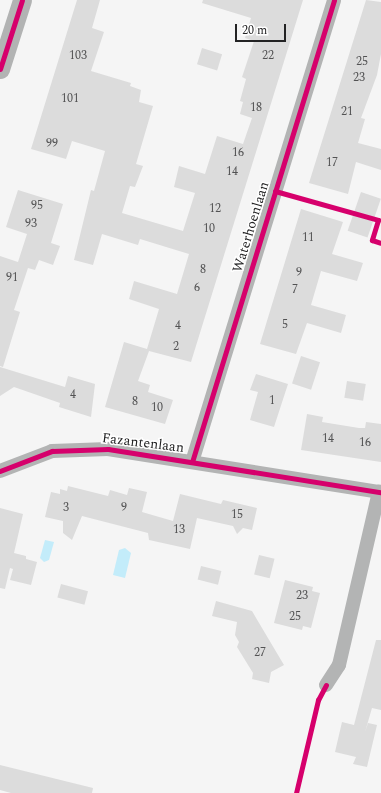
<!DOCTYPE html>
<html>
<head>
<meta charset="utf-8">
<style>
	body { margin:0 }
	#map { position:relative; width:381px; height:793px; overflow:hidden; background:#f5f5f5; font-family:Spectral,serif }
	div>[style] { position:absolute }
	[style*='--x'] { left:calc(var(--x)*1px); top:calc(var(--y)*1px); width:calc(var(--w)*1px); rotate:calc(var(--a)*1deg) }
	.water>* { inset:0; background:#c3ecfa }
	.building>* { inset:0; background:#dcdcdc; transform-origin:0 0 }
	.street>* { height:14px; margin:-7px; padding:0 7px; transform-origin:7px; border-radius:7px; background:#b3b4b4 }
	.secondary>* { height:19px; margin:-9.5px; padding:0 9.5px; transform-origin:9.5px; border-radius:9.5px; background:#b2b3b3 }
	.cycleway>* { height:5px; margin:-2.5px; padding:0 2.5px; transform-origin:2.5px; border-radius:2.5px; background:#d6006c }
	span { translate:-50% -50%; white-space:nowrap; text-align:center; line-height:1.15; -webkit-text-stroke:3px #fff; paint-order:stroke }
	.number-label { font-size:12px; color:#525253 }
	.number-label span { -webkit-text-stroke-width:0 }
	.street-label { font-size:14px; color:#232324 }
	.scale { position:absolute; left:235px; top:24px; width:51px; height:18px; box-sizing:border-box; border:2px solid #232324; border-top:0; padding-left:5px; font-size:12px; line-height:14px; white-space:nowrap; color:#232324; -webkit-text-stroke:3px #fff; paint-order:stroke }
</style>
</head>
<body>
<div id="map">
	<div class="water">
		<i style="clip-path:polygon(45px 540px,54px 542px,49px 560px,44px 562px,40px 558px)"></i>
		<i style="clip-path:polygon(125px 548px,131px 553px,125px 578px,113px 575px,119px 550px)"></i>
	</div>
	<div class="building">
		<i style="clip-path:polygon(77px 0,100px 0,92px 28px,104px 32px,91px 71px,131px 83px,130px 86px,141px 90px,139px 102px,153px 106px,136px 164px,143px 166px,135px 187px,130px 186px,122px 213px,183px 231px,195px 193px,174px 187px,179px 166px,205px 174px,217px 136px,243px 144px,252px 118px,240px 114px,243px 102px,240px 101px,246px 79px,242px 77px,254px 41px,245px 38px,251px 18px,202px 3px,203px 0,303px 0,191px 362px,149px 351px,138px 381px,150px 385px,148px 392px,173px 400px,165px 424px,105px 407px,124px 342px,147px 349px,159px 309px,129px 299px,134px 281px,177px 294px,189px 254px,140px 239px,138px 245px,102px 234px,93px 265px,74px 260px,91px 190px,94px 191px,105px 151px,72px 141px,66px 159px,31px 149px)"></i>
		<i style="clip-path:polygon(366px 0,381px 2px,381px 54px,377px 75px,361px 118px,365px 119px,358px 143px,381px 149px,381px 170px,356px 162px,348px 194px,309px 183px)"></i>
		<i style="left:202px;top:48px;width:21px;height:17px;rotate:17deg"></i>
		<i style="clip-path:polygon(18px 190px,63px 204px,51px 243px,60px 246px,53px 265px,39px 260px,35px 270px,28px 268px,14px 310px,20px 312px,3px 367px,0 366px,0 256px,18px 262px,27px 234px,6px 227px)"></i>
		<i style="left:361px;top:192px;width:21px;height:41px;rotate:19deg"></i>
		<i style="clip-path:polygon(301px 209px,343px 222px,332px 254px,363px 263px,357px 281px,321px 271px,311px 305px,346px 315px,341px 333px,307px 323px,296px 354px,260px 344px)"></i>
		<i style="left:301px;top:356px;width:20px;height:29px;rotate:18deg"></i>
		<i style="clip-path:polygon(0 367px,65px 387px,68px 376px,95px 384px,91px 417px,59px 407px,60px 403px,14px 387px,0 396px)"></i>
		<i style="clip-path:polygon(256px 374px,288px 384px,274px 427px,250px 420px,258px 392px,250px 390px)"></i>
		<i style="left:347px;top:381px;width:19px;height:17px;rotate:9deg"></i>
		<i style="clip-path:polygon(307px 414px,323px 417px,322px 422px,359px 428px,365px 428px,366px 422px,381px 424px,381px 462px,301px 450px)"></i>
		<i style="clip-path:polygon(68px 486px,108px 496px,110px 490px,127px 495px,129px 488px,147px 492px,142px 512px,173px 521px,180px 494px,221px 504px,223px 500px,257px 508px,252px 530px,243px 528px,237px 534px,233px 526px,197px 518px,190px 549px,149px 540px,148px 533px,82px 516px,72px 540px,63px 533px,63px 521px,45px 517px,51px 492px,60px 494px,60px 489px,67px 491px)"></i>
		<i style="clip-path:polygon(0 508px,23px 514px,14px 553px,26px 556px,26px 559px,37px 562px,31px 585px,10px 580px,13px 569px,10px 568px,5px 589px,0 588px)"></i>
		<i style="left:259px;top:555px;width:16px;height:20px;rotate:14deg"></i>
		<i style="left:201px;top:566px;width:21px;height:14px;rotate:14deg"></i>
		<i style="clip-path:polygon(285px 580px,313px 587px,312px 591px,320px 593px,311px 628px,303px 626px,302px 630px,274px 623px)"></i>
		<i style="left:61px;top:584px;width:28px;height:14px;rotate:15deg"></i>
		<i style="clip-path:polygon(216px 601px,252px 611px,284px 665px,271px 672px,269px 683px,252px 679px,253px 673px,237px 647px,239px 642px,235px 635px,237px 622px,212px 616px)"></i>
		<i style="clip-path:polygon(376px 640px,381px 640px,381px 710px,372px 708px,365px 732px,368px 723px,377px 725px,367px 767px,353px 764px,356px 757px,335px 752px,342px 722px,354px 725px)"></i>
		<i style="clip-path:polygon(0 765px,93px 788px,92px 793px,11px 793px,0 790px)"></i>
	</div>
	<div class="street">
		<i style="--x:192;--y:462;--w:483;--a:-72.9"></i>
		<i style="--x:0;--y:471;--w:56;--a:-21"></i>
		<i style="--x:52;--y:451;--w:56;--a:-2"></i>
		<i style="--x:108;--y:449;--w:276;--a:9"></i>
		<i style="--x:326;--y:685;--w:24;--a:-57"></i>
		<i style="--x:339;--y:665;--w:178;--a:-77"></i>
	</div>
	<div class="secondary">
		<i style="--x:0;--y:69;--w:72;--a:-72.3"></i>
	</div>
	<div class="cycleway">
		<i style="--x:0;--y:69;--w:72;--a:-72.3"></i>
		<i style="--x:275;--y:191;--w:107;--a:15.7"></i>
		<i style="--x:378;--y:220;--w:21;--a:107"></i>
		<i style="--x:372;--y:240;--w:9;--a:18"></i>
		<i style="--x:192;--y:462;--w:483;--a:-72.9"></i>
		<i style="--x:0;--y:471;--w:56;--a:-21"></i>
		<i style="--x:52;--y:451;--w:56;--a:-2"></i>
		<i style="--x:108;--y:449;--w:276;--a:9"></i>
		<i style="--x:296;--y:793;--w:96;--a:-76.7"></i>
		<i style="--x:318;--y:700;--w:17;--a:-62"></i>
	</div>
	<div class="number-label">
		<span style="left:78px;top:56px">103</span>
		<span style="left:268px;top:56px">22</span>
		<span style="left:362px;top:62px">25</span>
		<span style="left:359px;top:78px">23</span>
		<span style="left:70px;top:99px">101</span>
		<span style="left:256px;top:108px">18</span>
		<span style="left:347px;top:112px">21</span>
		<span style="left:52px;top:144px">99</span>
		<span style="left:238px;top:153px">16</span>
		<span style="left:332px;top:163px">17</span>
		<span style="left:232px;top:172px">14</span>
		<span style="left:37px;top:206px">95</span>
		<span style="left:215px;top:209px">12</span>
		<span style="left:31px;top:224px">93</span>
		<span style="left:209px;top:229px">10</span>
		<span style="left:308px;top:238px">11</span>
		<span style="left:203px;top:270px">8</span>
		<span style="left:299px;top:273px">9</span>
		<span style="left:12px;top:278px">91</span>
		<span style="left:197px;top:288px">6</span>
		<span style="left:295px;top:290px">7</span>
		<span style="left:285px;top:325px">5</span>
		<span style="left:178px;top:326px">4</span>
		<span style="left:176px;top:347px">2</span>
		<span style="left:73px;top:395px">4</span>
		<span style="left:272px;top:401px">1</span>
		<span style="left:135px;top:402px">8</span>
		<span style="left:157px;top:408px">10</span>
		<span style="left:328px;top:439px">14</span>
		<span style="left:365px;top:443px">16</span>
		<span style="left:66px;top:508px">3</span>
		<span style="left:124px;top:508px">9</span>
		<span style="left:237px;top:515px">15</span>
		<span style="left:179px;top:530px">13</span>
		<span style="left:302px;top:596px">23</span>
		<span style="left:295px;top:617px">25</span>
		<span style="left:260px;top:653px">27</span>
	</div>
	<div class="street-label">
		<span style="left:251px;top:227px;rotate:-73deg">Waterhoenlaan</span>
		<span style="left:143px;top:443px;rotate:7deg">Fazantenlaan</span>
	</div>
	<div class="scale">20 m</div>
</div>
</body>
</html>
